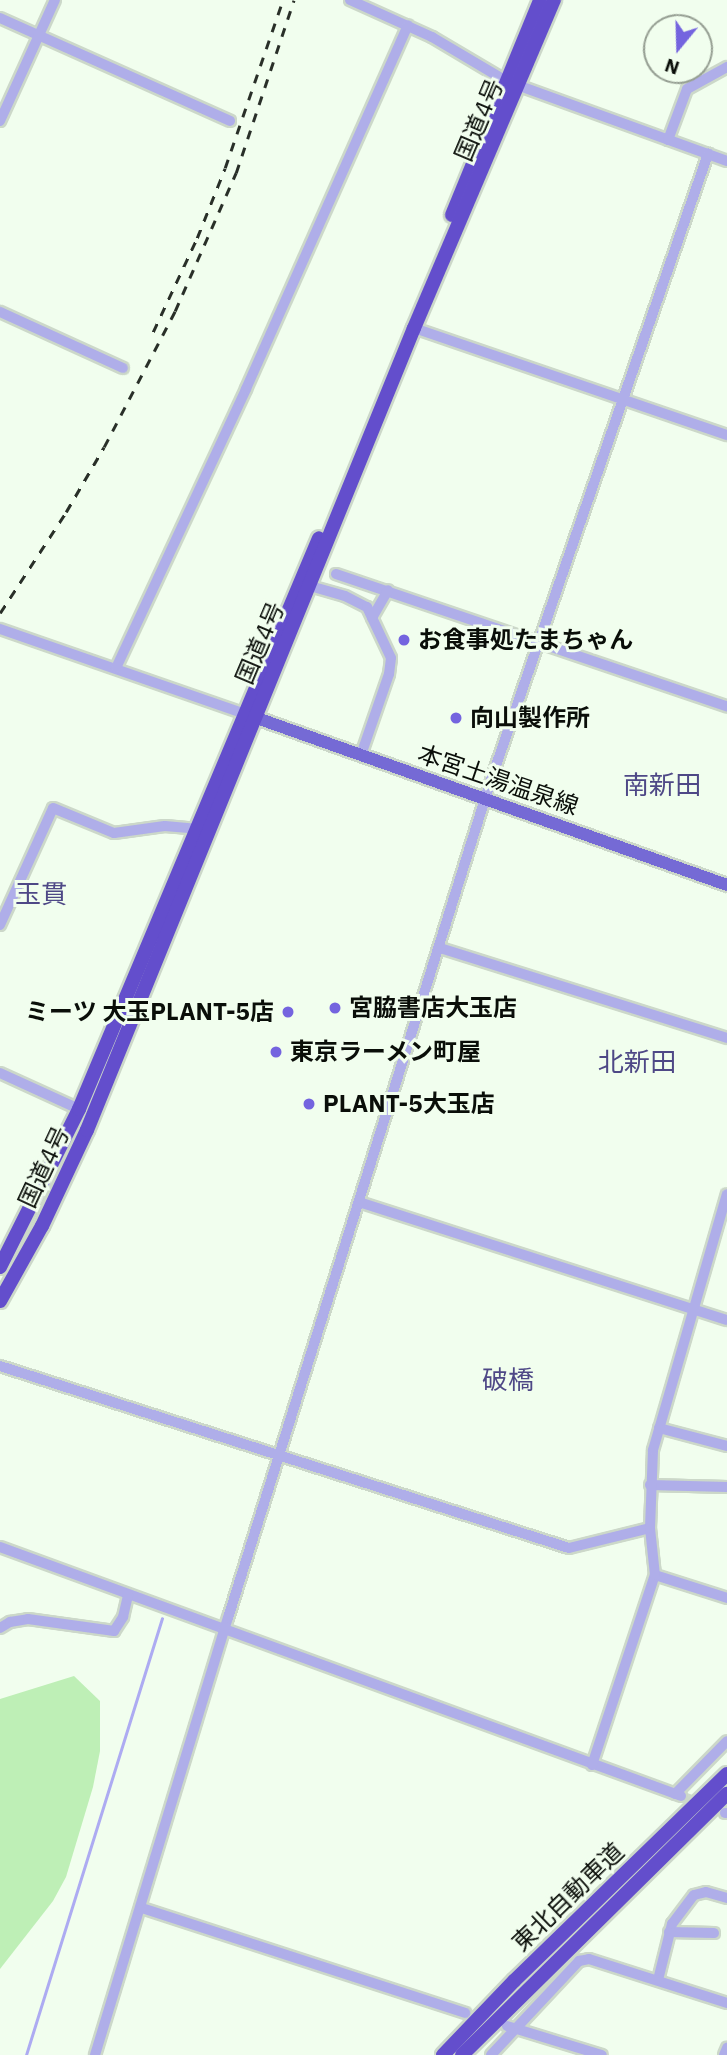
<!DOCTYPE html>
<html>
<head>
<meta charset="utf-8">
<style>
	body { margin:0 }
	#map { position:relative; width:727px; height:2055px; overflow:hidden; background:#f1feee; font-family:"IBM Plex Sans","Noto Sans JP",sans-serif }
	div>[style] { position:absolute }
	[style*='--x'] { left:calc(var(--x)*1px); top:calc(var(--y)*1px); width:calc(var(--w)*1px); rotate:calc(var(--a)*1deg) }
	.green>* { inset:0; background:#beefb6 }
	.stream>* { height:2.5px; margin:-1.25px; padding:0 1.25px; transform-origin:1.25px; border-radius:1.25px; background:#adabf2 }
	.minor-tunnel>* { height:10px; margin-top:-5px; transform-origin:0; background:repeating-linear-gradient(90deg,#cedacc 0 10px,transparent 0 15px) }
	.roads { filter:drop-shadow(2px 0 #ccd8c9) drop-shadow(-2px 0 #ccd8c9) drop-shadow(0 2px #ccd8c9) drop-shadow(0 -2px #ccd8c9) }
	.minor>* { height:10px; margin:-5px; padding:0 5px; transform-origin:5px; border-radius:5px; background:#afaee9 }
	.major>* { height:12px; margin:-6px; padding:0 6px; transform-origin:6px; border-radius:6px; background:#756ad5 }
	.highway>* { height:14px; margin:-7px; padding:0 7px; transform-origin:7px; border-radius:7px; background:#634ecc }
	.rail>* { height:2.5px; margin-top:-1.25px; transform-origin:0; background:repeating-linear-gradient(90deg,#292f28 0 9px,transparent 0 18px) }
	.dots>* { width:19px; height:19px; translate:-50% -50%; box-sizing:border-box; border:4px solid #f1feee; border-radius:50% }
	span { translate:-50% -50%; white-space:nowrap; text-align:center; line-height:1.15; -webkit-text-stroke:6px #f1feee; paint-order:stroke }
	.street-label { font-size:24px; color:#0a0e09 }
	.poi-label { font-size:24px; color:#0a0e09; font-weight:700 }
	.left { translate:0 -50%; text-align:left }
	.right { translate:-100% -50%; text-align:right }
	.neighbourhood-label { font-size:26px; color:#4e4886 }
	.north { position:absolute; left:643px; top:14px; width:70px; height:70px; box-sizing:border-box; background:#f1feee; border:2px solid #959e92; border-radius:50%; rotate:199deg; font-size:19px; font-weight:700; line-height:28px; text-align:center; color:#0a0e09 }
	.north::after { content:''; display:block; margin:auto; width:24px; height:32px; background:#7464df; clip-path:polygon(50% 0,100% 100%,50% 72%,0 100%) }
</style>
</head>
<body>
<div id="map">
	<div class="green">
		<i style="clip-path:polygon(74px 1676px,100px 1701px,100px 1751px,93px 1787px,66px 1877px,53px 1901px,0 1969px,0 1699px)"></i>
	</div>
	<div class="stream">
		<i style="--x:26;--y:2055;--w:457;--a:-72.7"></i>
	</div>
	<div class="minor-tunnel">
		<i style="--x:681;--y:1796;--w:40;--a:21"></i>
	</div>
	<div class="roads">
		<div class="minor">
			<i style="--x:350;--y:0;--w:90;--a:24.3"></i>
			<i style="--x:432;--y:37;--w:86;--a:30.7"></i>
			<i style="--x:506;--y:81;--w:235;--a:19.9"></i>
			<i style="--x:0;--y:18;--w:252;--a:24.1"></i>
			<i style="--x:0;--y:121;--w:133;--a:-65.6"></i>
			<i style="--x:668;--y:140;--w:54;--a:-69.6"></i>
			<i style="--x:687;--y:89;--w:46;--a:-28.8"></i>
			<i style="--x:0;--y:312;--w:135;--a:24.5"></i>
			<i style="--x:414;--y:328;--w:331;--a:18.9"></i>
			<i style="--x:336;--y:574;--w:413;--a:18.7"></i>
			<i style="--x:310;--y:586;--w:36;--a:16"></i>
			<i style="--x:345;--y:596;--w:25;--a:27"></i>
			<i style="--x:367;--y:607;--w:56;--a:64.8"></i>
			<i style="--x:391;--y:658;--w:16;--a:97"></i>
			<i style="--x:389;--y:674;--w:86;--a:109.1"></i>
			<i style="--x:372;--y:618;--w:32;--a:-60"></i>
			<i style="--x:0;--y:629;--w:266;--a:19.1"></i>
			<i style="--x:116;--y:668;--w:308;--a:-65"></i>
			<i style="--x:246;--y:389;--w:398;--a:-66"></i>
			<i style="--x:0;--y:925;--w:128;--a:-65.6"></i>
			<i style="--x:53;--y:808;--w:66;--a:22.3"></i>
			<i style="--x:114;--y:833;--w:51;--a:-7.8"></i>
			<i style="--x:165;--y:826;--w:33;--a:5"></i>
			<i style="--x:440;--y:948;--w:301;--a:17.4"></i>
			<i style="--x:0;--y:1073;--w:87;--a:24.5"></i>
			<i style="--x:359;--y:1202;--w:386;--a:17.8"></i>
			<i style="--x:0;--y:1366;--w:597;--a:17.74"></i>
			<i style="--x:569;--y:1548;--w:83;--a:-13.9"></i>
			<i style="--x:659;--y:1428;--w:70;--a:14.8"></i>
			<i style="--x:650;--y:1485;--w:77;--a:1.5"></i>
			<i style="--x:0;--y:1547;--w:725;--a:20.08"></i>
			<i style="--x:655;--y:1575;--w:76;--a:17.7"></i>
			<i style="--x:0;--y:1628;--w:12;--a:-31"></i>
			<i style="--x:10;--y:1622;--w:18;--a:-9"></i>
			<i style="--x:28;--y:1619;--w:87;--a:7.9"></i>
			<i style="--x:114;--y:1631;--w:17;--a:-57"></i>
			<i style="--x:123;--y:1617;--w:23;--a:-77"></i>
			<i style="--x:592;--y:1765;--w:200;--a:-71.7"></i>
			<i style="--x:655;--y:1575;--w:47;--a:-96.1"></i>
			<i style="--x:650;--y:1528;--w:78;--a:-87.8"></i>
			<i style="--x:653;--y:1450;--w:266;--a:-73.9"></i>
			<i style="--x:675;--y:1794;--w:74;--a:-45.5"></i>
			<i style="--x:725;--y:1813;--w:2;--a:0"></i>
			<i style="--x:142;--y:1908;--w:340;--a:18"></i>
			<i style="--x:669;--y:1932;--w:45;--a:1.3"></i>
			<i style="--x:658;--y:1980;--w:58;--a:-76"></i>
			<i style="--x:672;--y:1924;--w:36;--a:-53"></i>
			<i style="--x:694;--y:1895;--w:12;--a:-14"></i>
			<i style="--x:706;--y:1892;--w:22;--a:16"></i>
			<i style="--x:507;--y:2026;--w:99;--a:17"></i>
			<i style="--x:95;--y:2055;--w:457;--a:-73.1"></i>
			<i style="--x:228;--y:1618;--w:878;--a:-72.58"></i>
			<i style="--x:491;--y:780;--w:663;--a:-70.88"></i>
			<i style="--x:491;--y:2055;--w:129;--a:-46.9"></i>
			<i style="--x:579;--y:1961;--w:10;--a:-11"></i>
			<i style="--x:589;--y:1959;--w:145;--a:17.7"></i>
			<i style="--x:724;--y:2055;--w:8;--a:-67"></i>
		</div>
		<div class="major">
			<i style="--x:254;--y:717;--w:502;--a:19.55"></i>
		</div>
		<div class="highway">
			<i style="--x:452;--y:215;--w:232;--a:-67.7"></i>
			<i style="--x:0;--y:1267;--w:177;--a:-63.4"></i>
			<i style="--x:79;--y:1109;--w:619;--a:-67.2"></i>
			<i style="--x:0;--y:1301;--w:86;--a:-60.8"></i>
			<i style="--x:42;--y:1226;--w:106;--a:-64.9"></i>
			<i style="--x:87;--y:1130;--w:866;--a:-67.82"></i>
			<i style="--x:414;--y:328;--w:357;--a:-66.9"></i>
			<i style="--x:443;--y:2055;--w:103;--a:-46.2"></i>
			<i style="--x:514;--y:1981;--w:297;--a:-44.2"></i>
			<i style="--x:462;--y:2055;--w:372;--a:-44.6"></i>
		</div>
	</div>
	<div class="rail">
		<i style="--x:153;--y:332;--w:104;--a:-64.9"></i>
		<i style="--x:197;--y:238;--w:75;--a:-68.2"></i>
		<i style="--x:225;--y:168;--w:178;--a:-71"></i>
		<i style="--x:0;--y:613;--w:121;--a:-56.8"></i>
		<i style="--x:66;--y:512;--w:75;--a:-59.7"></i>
		<i style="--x:104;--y:447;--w:153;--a:-62.4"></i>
		<i style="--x:175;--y:311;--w:151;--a:-66.2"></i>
		<i style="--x:236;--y:173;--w:182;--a:-71.5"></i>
	</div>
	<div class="dots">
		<i style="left:404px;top:640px;background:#7464df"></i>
		<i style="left:456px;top:718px;background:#7464df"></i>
		<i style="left:335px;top:1008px;background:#7464df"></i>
		<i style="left:288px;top:1012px;background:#7464df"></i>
		<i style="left:276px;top:1052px;background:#7464df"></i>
		<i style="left:309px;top:1104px;background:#7464df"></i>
	</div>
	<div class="street-label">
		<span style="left:479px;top:120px;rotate:-67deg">国道4号</span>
		<span style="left:260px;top:643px;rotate:-67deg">国道4号</span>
		<span style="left:498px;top:780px;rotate:19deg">本宮土湯温泉線</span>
		<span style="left:44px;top:1167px;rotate:-65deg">国道4号</span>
		<span style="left:568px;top:1897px;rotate:-44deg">東北自動車道</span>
	</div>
	<div class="poi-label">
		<span class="left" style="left:418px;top:640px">お食事処たまちゃん</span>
		<span class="left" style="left:470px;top:718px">向山製作所</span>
		<span class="left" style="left:349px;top:1008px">宮脇書店大玉店</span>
		<span class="right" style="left:274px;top:1012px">ミーツ 大玉PLANT-5店</span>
		<span class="left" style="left:290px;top:1052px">東京ラーメン町屋</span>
		<span class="left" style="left:323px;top:1104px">PLANT-5大玉店</span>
	</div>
	<div class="neighbourhood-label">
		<span style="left:662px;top:785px">南新田</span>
		<span style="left:41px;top:894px">玉貫</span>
		<span style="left:637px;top:1062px">北新田</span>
		<span style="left:508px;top:1380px">破橋</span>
	</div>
	<div class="north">N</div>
</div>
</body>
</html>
